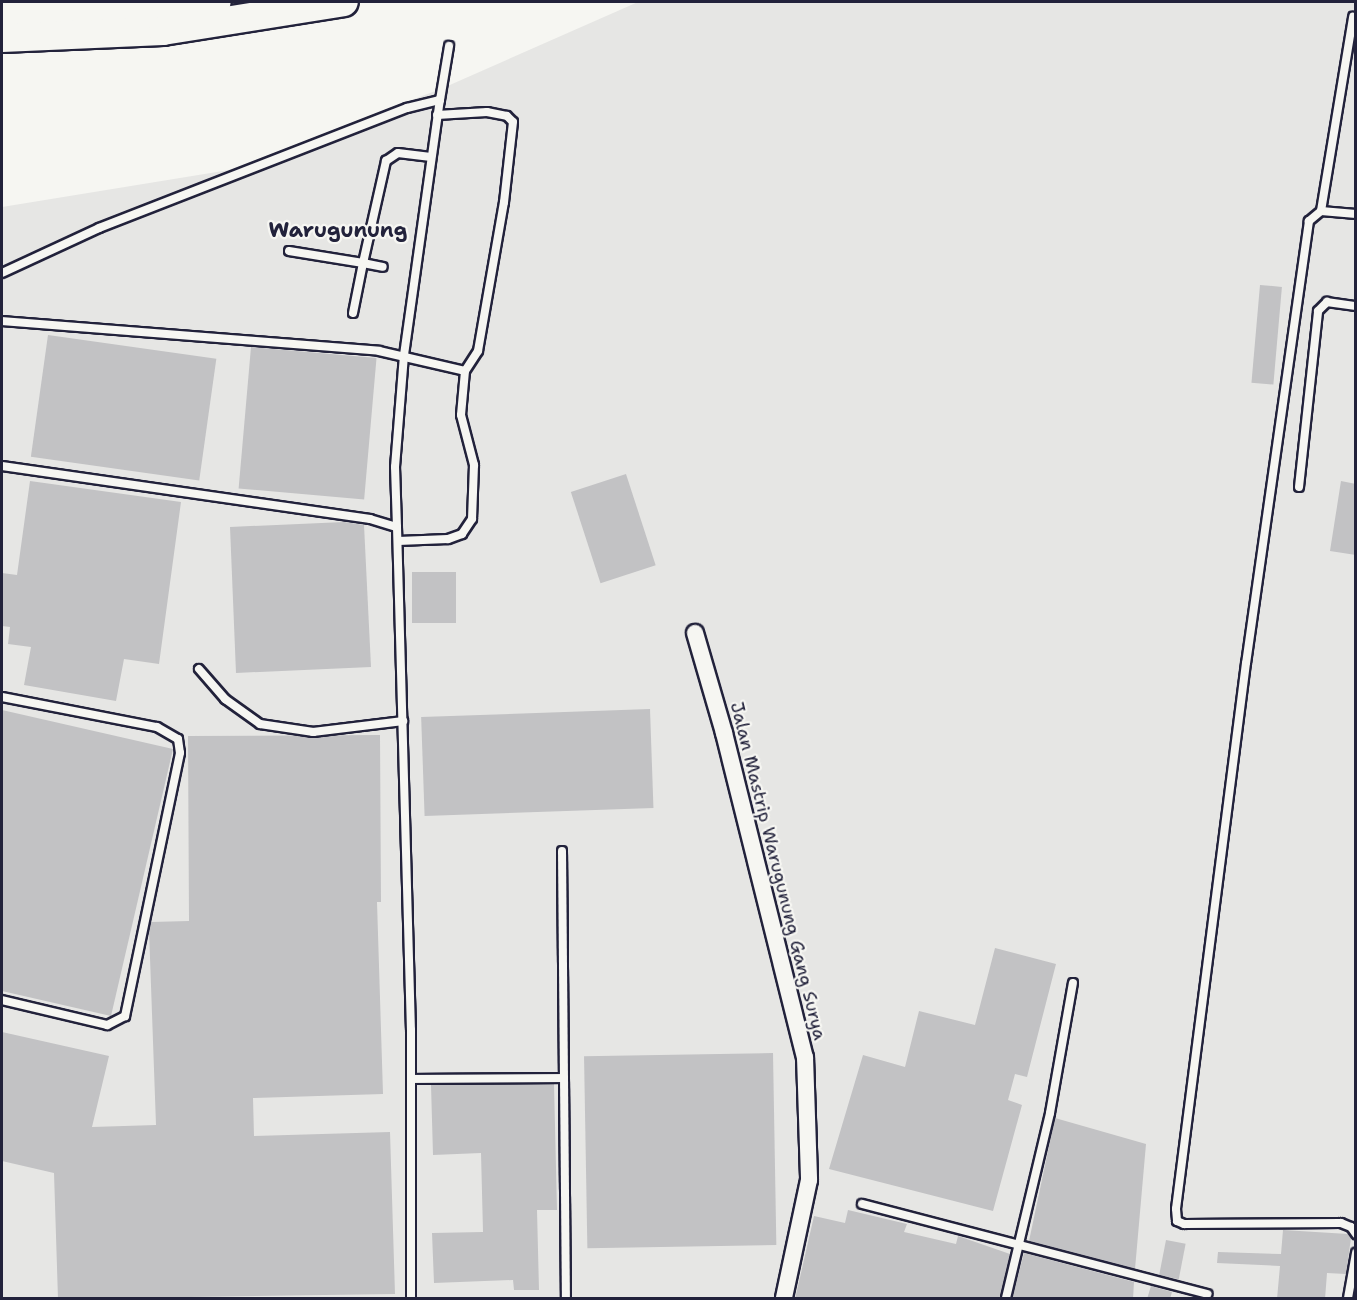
<!DOCTYPE html>
<html>
<head>
<meta charset="utf-8">
<style>
	body { margin:0 }
	#map { position:relative; width:1357px; height:1300px; overflow:hidden; background:#f6f6f2; font-family:"Shantell Sans",sans-serif }
	div>[style] { position:absolute }
	[style*='--x'] { left:calc(var(--x)*1px); top:calc(var(--y)*1px); width:calc(var(--w)*1px); rotate:calc(var(--a)*1deg) }
	.built>* { inset:0; background:#e6e6e4 }
	.building>* { inset:0; background:#c2c2c4; transform-origin:0 0 }
	.roads { filter:drop-shadow(2px 0 #22223b) drop-shadow(-2px 0 #22223b) drop-shadow(0 2px #22223b) drop-shadow(0 -2px #22223b) }
	.service>* { height:8px; margin:-4px; padding:0 4px; transform-origin:4px; border-radius:4px; background:#f6f6f2 }
	.minor>* { height:16px; margin:-8px; padding:0 8px; transform-origin:8px; border-radius:8px; background:#f6f6f2 }
	.motorway>* { height:28px; margin:-14px; padding:0 14px; transform-origin:14px; border-radius:14px; background:#f6f6f2 }
	span { translate:-50% -50%; white-space:nowrap; text-align:center; line-height:1.15; -webkit-text-stroke:4.5px #f6f6f2; paint-order:stroke }
	.street-label { font-size:18px; color:#22223b }
	.quarter-label { font-size:21px; color:#22223b; font-weight:700 }
	.frame { position:absolute; inset:0; border:3px solid #22223b; pointer-events:none }
</style>
</head>
<body>
<div id="map">
	<div class="built">
		<i style="clip-path:polygon(638px 2px,1355px 2px,1355px 1298px,2px 1298px,2px 207px,229px 170px,443px 88px)"></i>
	</div>
	<div class="building">
		<i style="left:1260px;top:285px;width:22px;height:98px;rotate:5deg"></i>
		<i style="left:48px;top:335px;width:170px;height:123px;rotate:8deg"></i>
		<i style="left:251px;top:347px;width:126px;height:142px;rotate:5deg"></i>
		<i style="left:626px;top:474px;width:96px;height:58px;rotate:72deg"></i>
		<i style="clip-path:polygon(30px 481px,181px 502px,159px 664px,124px 659px,116px 701px,24px 685px,31px 647px,8px 644px,10px 627px,2px 626px,2px 573px,17px 575px)"></i>
		<i style="clip-path:polygon(1341px 481px,1356px 484px,1356px 555px,1330px 551px)"></i>
		<i style="clip-path:polygon(344px 522px,364px 525px,371px 667px,236px 673px,230px 527px)"></i>
		<i style="left:412px;top:572px;width:44px;height:51px"></i>
		<i style="left:650px;top:709px;width:99px;height:229px;rotate:88deg"></i>
		<i style="clip-path:polygon(2px 710px,173px 749px,111px 1016px,2px 991px)"></i>
		<i style="clip-path:polygon(380px 735px,381px 902px,377px 902px,383px 1094px,253px 1098px,254px 1136px,390px 1132px,395px 1294px,58px 1299px,54px 1173px,2px 1161px,2px 1032px,109px 1056px,92px 1127px,156px 1125px,149px 930px,151px 922px,189px 921px,188px 736px)"></i>
		<i style="clip-path:polygon(995px 948px,1056px 964px,1027px 1077px,1015px 1074px,1008px 1100px,1022px 1105px,993px 1211px,829px 1169px,863px 1055px,905px 1067px,919px 1011px,975px 1025px)"></i>
		<i style="left:773px;top:1053px;width:192px;height:189px;rotate:89deg"></i>
		<i style="clip-path:polygon(554px 1084px,557px 1210px,537px 1210px,539px 1290px,514px 1290px,513px 1280px,434px 1283px,432px 1233px,483px 1232px,481px 1153px,433px 1155px,431px 1085px)"></i>
		<i style="clip-path:polygon(1055px 1118px,1146px 1144px,1135px 1269px,1029px 1241px)"></i>
		<i style="clip-path:polygon(848px 1210px,907px 1224px,904px 1232px,956px 1244px,958px 1236px,1010px 1254px,1000px 1299px,795px 1299px,814px 1216px,845px 1223px)"></i>
		<i style="clip-path:polygon(1283px 1230px,1348px 1234px,1351px 1238px,1346px 1274px,1327px 1273px,1325px 1299px,1277px 1299px,1280px 1266px,1217px 1263px,1218px 1252px,1281px 1254px)"></i>
		<i style="left:1166px;top:1240px;width:20px;height:36px;rotate:11deg"></i>
		<i style="clip-path:polygon(1024px 1253px,1134px 1282px,1133px 1299px,1012px 1299px)"></i>
		<i style="clip-path:polygon(1151px 1286px,1172px 1292px,1170px 1299px,1147px 1299px)"></i>
	</div>
	<div class="roads">
		<div class="service">
			<i style="--x:437;--y:115;--w:50;--a:-3.4"></i>
			<i style="--x:487;--y:112;--w:20;--a:11"></i>
			<i style="--x:507;--y:116;--w:8;--a:45"></i>
			<i style="--x:513;--y:122;--w:81;--a:96.4"></i>
			<i style="--x:504;--y:202;--w:151;--a:99.9"></i>
			<i style="--x:478;--y:351;--w:24;--a:123"></i>
			<i style="--x:1321;--y:211;--w:197;--a:-80.6"></i>
			<i style="--x:1356;--y:214;--w:35;--a:-175"></i>
			<i style="--x:1321;--y:211;--w:16;--a:140"></i>
			<i style="--x:1309;--y:221;--w:446;--a:98.1"></i>
			<i style="--x:1246;--y:663;--w:550;--a:97.31"></i>
			<i style="--x:1176;--y:1209;--w:12;--a:85"></i>
			<i style="--x:1177;--y:1221;--w:8;--a:23"></i>
			<i style="--x:1184;--y:1224;--w:157;--a:-0.4"></i>
			<i style="--x:1341;--y:1223;--w:11;--a:22"></i>
			<i style="--x:1351;--y:1227;--w:9;--a:54"></i>
			<i style="--x:289;--y:251;--w:75;--a:9.2"></i>
			<i style="--x:363;--y:263;--w:105;--a:-77.3"></i>
			<i style="--x:386;--y:161;--w:14;--a:-34"></i>
			<i style="--x:398;--y:153;--w:33;--a:7"></i>
			<i style="--x:2;--y:273;--w:107;--a:-24.9"></i>
			<i style="--x:99;--y:228;--w:331;--a:-21.3"></i>
			<i style="--x:407;--y:108;--w:34;--a:-14"></i>
			<i style="--x:440;--y:100;--w:55;--a:-80.5"></i>
			<i style="--x:353;--y:313;--w:51;--a:-78.7"></i>
			<i style="--x:363;--y:263;--w:20;--a:11"></i>
			<i style="--x:2;--y:321;--w:378;--a:4.5"></i>
			<i style="--x:379;--y:351;--w:88;--a:13.1"></i>
			<i style="--x:465;--y:371;--w:44;--a:95.2"></i>
			<i style="--x:461;--y:415;--w:52;--a:75.4"></i>
			<i style="--x:474;--y:465;--w:54;--a:92.1"></i>
			<i style="--x:472;--y:519;--w:18;--a:124"></i>
			<i style="--x:462;--y:534;--w:15;--a:160"></i>
			<i style="--x:448;--y:539;--w:50;--a:177.7"></i>
			<i style="--x:2;--y:466;--w:372;--a:8.2"></i>
			<i style="--x:370;--y:519;--w:28;--a:17"></i>
			<i style="--x:397;--y:527;--w:503;--a:88.41"></i>
			<i style="--x:411;--y:1030;--w:268;--a:90"></i>
			<i style="--x:1299;--y:487;--w:177;--a:-83.8"></i>
			<i style="--x:1318;--y:311;--w:13;--a:-45"></i>
			<i style="--x:1327;--y:302;--w:29;--a:8"></i>
			<i style="--x:397;--y:527;--w:60;--a:-91.9"></i>
			<i style="--x:395;--y:467;--w:112;--a:-85.4"></i>
			<i style="--x:404;--y:355;--w:258;--a:-82"></i>
			<i style="--x:199;--y:669;--w:40;--a:49"></i>
			<i style="--x:225;--y:699;--w:43;--a:35.5"></i>
			<i style="--x:260;--y:724;--w:54;--a:8.6"></i>
			<i style="--x:313;--y:732;--w:91;--a:-7"></i>
			<i style="--x:2;--y:697;--w:158;--a:11"></i>
			<i style="--x:157;--y:727;--w:24;--a:30"></i>
			<i style="--x:178;--y:739;--w:14;--a:82"></i>
			<i style="--x:180;--y:753;--w:269;--a:101.8"></i>
			<i style="--x:125;--y:1016;--w:20;--a:153"></i>
			<i style="--x:107;--y:1025;--w:108;--a:-166.6"></i>
			<i style="--x:562;--y:851;--w:227;--a:89.5"></i>
			<i style="--x:411;--y:1079;--w:153;--a:-0.4"></i>
			<i style="--x:564;--y:1078;--w:220;--a:89.5"></i>
			<i style="--x:862;--y:1204;--w:357;--a:14.6"></i>
			<i style="--x:1006;--y:1298;--w:190;--a:-76.6"></i>
			<i style="--x:1050;--y:1113;--w:132;--a:-80"></i>
			<i style="--x:1348;--y:1298;--w:46;--a:-79.9"></i>
		</div>
		<div class="minor">
			<i style="--x:695;--y:633;--w:104;--a:73.8"></i>
			<i style="--x:724;--y:733;--w:334;--a:76"></i>
			<i style="--x:805;--y:1057;--w:123;--a:88.1"></i>
			<i style="--x:809;--y:1180;--w:121;--a:102"></i>
		</div>
		<div class="motorway">
			<i style="--x:2;--y:16;--w:164;--a:-2.4"></i>
			<i style="--x:166;--y:9;--w:51;--a:-7.8"></i>
			<i style="--x:2;--y:38;--w:161;--a:-2.5"></i>
			<i style="--x:163;--y:31;--w:183;--a:-9.1"></i>
		</div>
	</div>
	<div class="street-label">
		<span style="left:778px;top:871px;rotate:76deg">Jalan Mastrip Warugunung Gang Surya</span>
	</div>
	<div class="quarter-label">
		<span style="left:338px;top:230px">Warugunung</span>
	</div>
	<div class="frame"></div>
</div>
</body>
</html>
